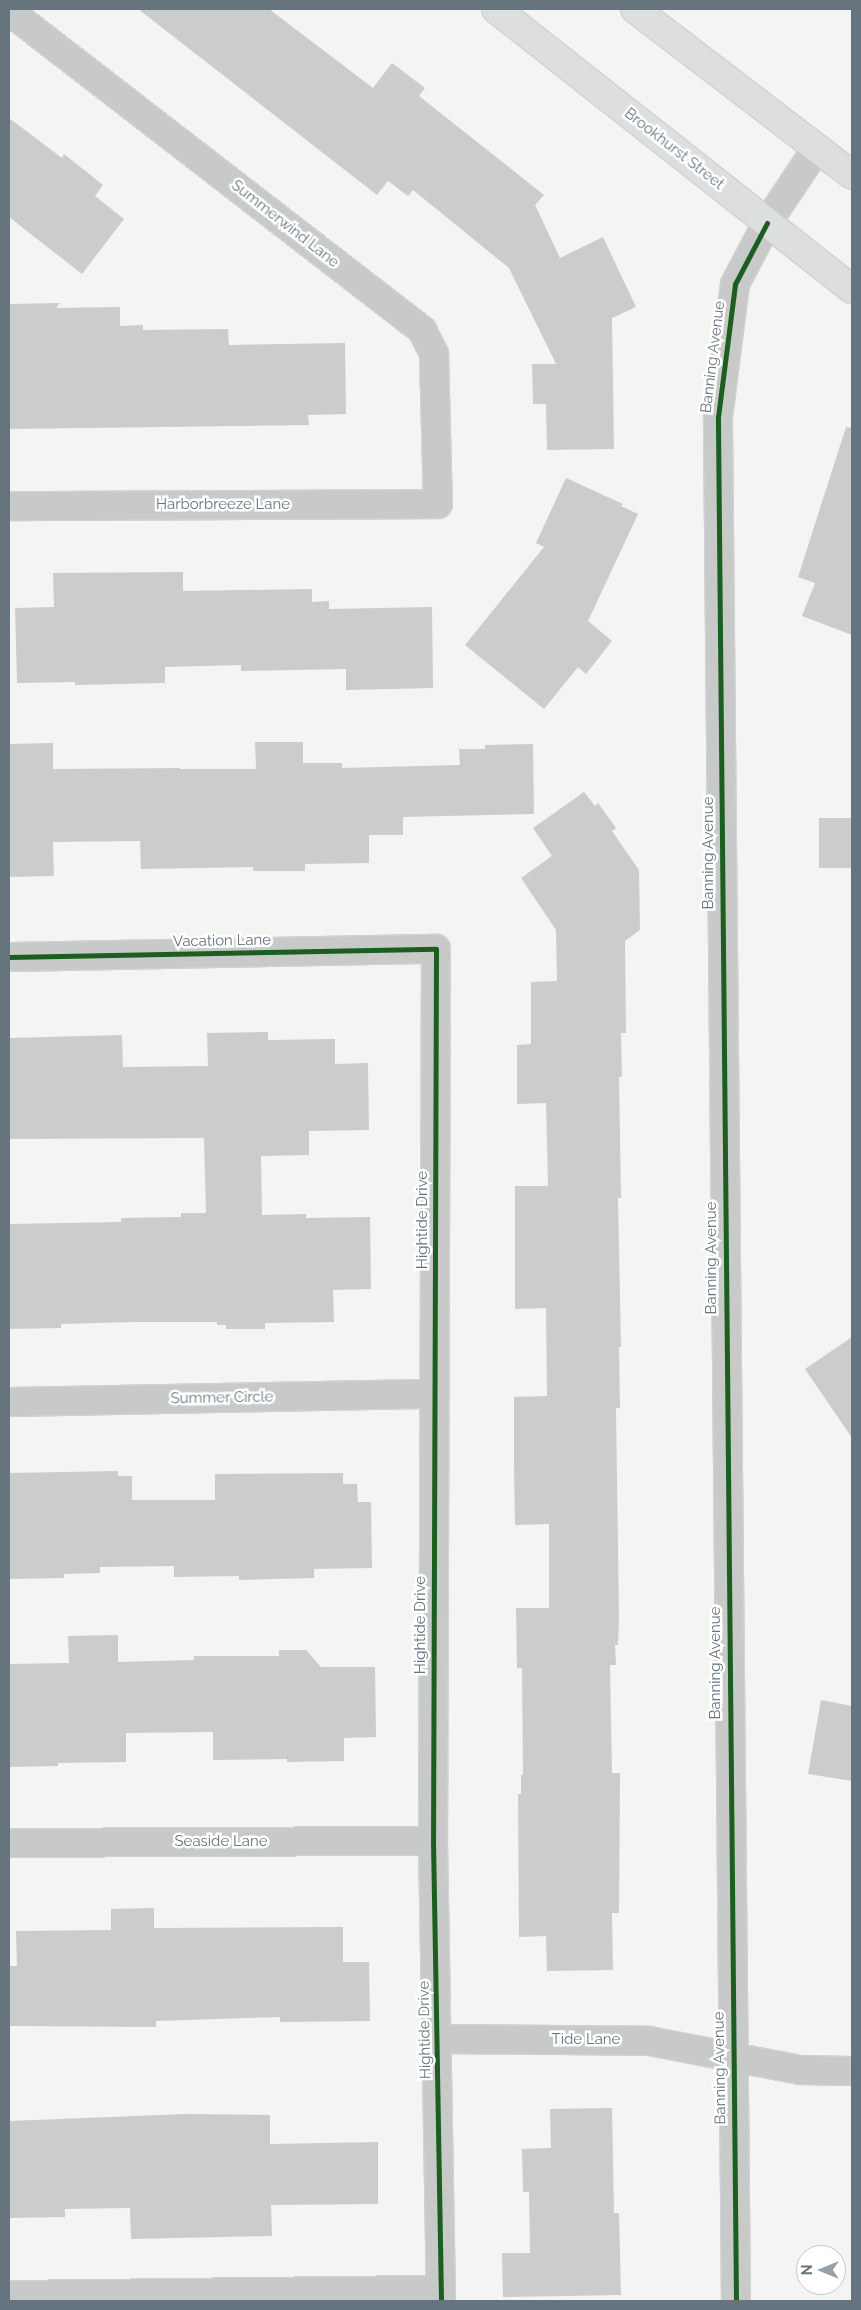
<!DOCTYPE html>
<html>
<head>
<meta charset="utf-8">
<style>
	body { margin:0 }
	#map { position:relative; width:861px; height:2310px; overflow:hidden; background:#f4f4f2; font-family:Raleway,sans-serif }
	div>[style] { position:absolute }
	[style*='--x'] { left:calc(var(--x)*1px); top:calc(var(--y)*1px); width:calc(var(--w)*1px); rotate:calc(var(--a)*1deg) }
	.building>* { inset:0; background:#cbcccc; transform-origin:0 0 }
	.roads { filter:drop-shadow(1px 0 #d1d2d2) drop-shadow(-1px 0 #d1d2d2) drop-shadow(0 1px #d1d2d2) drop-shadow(0 -1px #d1d2d2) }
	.minor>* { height:28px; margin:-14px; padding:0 14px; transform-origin:14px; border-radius:14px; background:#c8caca }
	.tertiary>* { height:28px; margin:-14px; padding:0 14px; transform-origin:14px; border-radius:14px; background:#c8caca }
	.primary>* { height:28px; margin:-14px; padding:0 14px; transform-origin:14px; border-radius:14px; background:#dddede }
	.cycleway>* { height:5px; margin:-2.5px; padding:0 2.5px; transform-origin:2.5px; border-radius:2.5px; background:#1b5e20 }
	span { translate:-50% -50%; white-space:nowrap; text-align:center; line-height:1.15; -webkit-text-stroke:5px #fff; paint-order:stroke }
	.street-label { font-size:15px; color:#667480 }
	.frame { position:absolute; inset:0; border:10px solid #667480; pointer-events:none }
	.north { position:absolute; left:796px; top:2245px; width:50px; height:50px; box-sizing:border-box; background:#fff; border:1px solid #c2c7cc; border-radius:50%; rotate:270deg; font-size:14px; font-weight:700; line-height:20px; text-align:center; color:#667480 }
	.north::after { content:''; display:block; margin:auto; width:18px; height:22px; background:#98a1a8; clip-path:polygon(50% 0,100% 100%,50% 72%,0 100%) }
</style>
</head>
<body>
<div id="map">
	<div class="building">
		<i style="clip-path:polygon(138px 9px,269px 9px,373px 88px,392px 63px,425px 88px,419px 96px,544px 195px,535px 205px,560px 258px,603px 237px,636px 307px,612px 318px,614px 449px,547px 450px,546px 404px,533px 404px,532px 364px,556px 364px,509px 268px,413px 190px,408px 196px,388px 181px,377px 195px)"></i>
		<i style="clip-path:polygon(9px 118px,62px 158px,64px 154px,103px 185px,95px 196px,124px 219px,82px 274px,9px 217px)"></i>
		<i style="clip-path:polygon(60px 303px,56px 308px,120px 307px,120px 326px,143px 325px,143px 330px,228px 329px,229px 345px,345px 343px,346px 414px,308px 415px,309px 425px,9px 429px,9px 304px)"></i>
		<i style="clip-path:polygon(846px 427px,852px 428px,852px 635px,802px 616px,815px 583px,798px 577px)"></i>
		<i style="clip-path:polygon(566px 478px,623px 504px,621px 506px,638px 514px,588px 621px,612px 641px,586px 674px,578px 667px,544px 709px,465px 645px,544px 547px,536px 543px)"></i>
		<i style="clip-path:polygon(183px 572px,183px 591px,312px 589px,312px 602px,329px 601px,329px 609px,432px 607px,433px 688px,346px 690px,346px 669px,241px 671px,241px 665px,165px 667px,165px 683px,75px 685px,75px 682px,17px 683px,15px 608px,54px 607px,53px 573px)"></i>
		<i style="clip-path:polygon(255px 742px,303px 742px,303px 763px,342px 763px,342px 768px,460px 765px,459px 749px,485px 749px,485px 745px,533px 744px,534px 814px,403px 817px,403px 835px,369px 835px,369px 863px,305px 864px,305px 871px,253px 871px,253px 867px,141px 869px,140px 841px,53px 842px,54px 876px,9px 877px,9px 744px,53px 743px,53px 769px,180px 768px,180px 769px,256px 769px)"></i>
		<i style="clip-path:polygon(584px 792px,595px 806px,598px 803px,616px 828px,612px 831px,639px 870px,640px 930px,625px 941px,626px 1033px,621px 1033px,622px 1077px,619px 1077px,621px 1198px,618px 1198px,621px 1347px,619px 1347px,620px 1408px,616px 1408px,619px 1617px,618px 1645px,615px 1645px,616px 1665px,610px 1665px,612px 1773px,620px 1773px,619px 1913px,612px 1913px,613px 1970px,547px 1971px,546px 1936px,519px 1937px,518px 1794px,521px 1794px,521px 1775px,523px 1775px,522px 1668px,517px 1668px,516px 1608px,549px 1608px,549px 1524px,515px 1525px,514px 1466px,514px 1397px,547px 1396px,546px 1308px,515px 1309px,515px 1186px,548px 1186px,546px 1103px,517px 1104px,517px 1045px,531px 1044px,531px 982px,557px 981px,556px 930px,521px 878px,552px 856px,533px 828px)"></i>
		<i style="left:819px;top:818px;width:33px;height:50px"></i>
		<i style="clip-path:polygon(268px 1032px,268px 1040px,335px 1039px,335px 1064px,368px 1063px,369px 1130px,309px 1131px,309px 1155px,261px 1156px,262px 1215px,306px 1214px,306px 1218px,370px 1217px,371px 1289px,333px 1290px,334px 1322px,265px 1323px,265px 1329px,226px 1329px,226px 1325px,217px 1325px,217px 1322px,134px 1322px,61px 1324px,61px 1328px,9px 1329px,9px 1224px,121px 1222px,121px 1218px,181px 1217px,181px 1213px,206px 1213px,204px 1138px,9px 1139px,9px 1038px,122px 1035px,123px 1067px,208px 1066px,207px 1033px)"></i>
		<i style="clip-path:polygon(852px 1337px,852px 1438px,805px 1369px)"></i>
		<i style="clip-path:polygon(118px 1471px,118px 1476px,132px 1476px,132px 1500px,215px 1500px,215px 1474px,343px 1473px,343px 1484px,357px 1484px,358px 1502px,371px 1502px,372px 1568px,314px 1569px,314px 1578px,239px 1580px,239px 1576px,174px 1577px,174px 1566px,100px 1567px,100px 1573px,64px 1574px,64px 1578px,9px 1579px,9px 1473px)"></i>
		<i style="clip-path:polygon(118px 1635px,118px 1662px,194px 1660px,194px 1656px,279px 1656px,279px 1650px,306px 1650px,321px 1667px,375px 1667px,376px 1737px,344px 1738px,344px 1761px,287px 1762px,287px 1759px,213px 1760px,213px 1732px,126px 1733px,126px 1762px,58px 1763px,58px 1766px,9px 1767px,9px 1664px,69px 1663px,68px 1636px)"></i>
		<i style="clip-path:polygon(821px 1700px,852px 1706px,852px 1781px,808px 1774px)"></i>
		<i style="clip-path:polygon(154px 1908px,154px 1928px,343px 1927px,343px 1962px,369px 1962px,370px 2021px,280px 2022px,280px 2017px,156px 2021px,156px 2027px,9px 2026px,9px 1966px,17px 1966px,16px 1931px,111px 1930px,111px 1909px)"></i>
		<i style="clip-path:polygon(612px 2108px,614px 2213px,619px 2213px,621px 2295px,503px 2297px,502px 2253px,530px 2253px,529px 2192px,523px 2192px,522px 2149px,551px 2148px,550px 2109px)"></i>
		<i style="clip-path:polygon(186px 2114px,270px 2115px,270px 2144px,378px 2142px,378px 2204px,271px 2205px,272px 2236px,131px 2239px,130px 2208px,65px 2209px,65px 2217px,9px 2218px,9px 2121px)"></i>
	</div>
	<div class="roads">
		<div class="minor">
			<i style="--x:9;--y:11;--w:522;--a:37.68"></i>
			<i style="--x:422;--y:330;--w:27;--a:63"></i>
			<i style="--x:434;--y:354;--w:150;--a:88.5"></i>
			<i style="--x:438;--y:504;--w:429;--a:179.7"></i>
			<i style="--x:9;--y:957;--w:427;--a:-1.1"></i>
			<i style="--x:436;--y:949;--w:892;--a:90.19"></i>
			<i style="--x:433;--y:1841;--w:460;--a:89"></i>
			<i style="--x:9;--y:1402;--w:426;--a:-1.1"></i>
			<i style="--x:9;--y:1843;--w:424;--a:-0.3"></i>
			<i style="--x:438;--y:2039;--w:211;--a:0.5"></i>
			<i style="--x:649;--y:2041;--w:154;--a:10.9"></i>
			<i style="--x:800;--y:2070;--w:52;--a:1.1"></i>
			<i style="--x:9;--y:2295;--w:432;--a:-0.7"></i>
		</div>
		<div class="tertiary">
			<i style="--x:736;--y:2301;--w:1884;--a:-90.55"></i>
			<i style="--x:718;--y:417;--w:134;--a:-82.7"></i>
			<i style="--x:735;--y:284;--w:69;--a:-62.3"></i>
			<i style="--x:767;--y:223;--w:90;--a:-56.3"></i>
		</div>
		<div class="primary">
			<i style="--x:496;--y:9;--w:453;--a:38.2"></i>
			<i style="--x:635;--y:9;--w:273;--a:37.4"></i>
		</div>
	</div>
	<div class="cycleway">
		<i style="--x:9;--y:957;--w:427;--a:-1.1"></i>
		<i style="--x:436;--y:949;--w:892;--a:90.19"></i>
		<i style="--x:433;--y:1841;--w:460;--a:89"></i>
		<i style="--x:736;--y:2301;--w:1884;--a:-90.55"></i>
		<i style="--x:718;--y:417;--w:134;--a:-82.7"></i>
		<i style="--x:735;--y:284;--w:69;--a:-62.3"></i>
	</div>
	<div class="street-label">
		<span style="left:674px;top:149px;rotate:38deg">Brookhurst Street</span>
		<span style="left:285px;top:224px;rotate:38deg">Summerwind Lane</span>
		<span style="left:713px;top:357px;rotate:-83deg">Banning Avenue</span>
		<span style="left:223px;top:505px">Harborbreeze Lane</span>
		<span style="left:709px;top:853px;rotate:-90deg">Banning Avenue</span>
		<span style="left:222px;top:941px;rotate:-1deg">Vacation Lane</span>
		<span style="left:423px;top:1220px;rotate:-90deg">Hightide Drive</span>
		<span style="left:712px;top:1258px;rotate:-90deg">Banning Avenue</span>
		<span style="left:222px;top:1398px;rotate:-1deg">Summer Circle</span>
		<span style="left:421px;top:1625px;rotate:-90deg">Hightide Drive</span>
		<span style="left:716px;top:1663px;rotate:-90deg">Banning Avenue</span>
		<span style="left:221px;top:1842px">Seaside Lane</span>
		<span style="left:425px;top:2030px;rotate:-91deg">Hightide Drive</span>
		<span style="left:586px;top:2040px">Tide Lane</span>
		<span style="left:720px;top:2068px;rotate:-91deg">Banning Avenue</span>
	</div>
	<div class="frame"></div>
	<div class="north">N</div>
</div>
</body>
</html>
